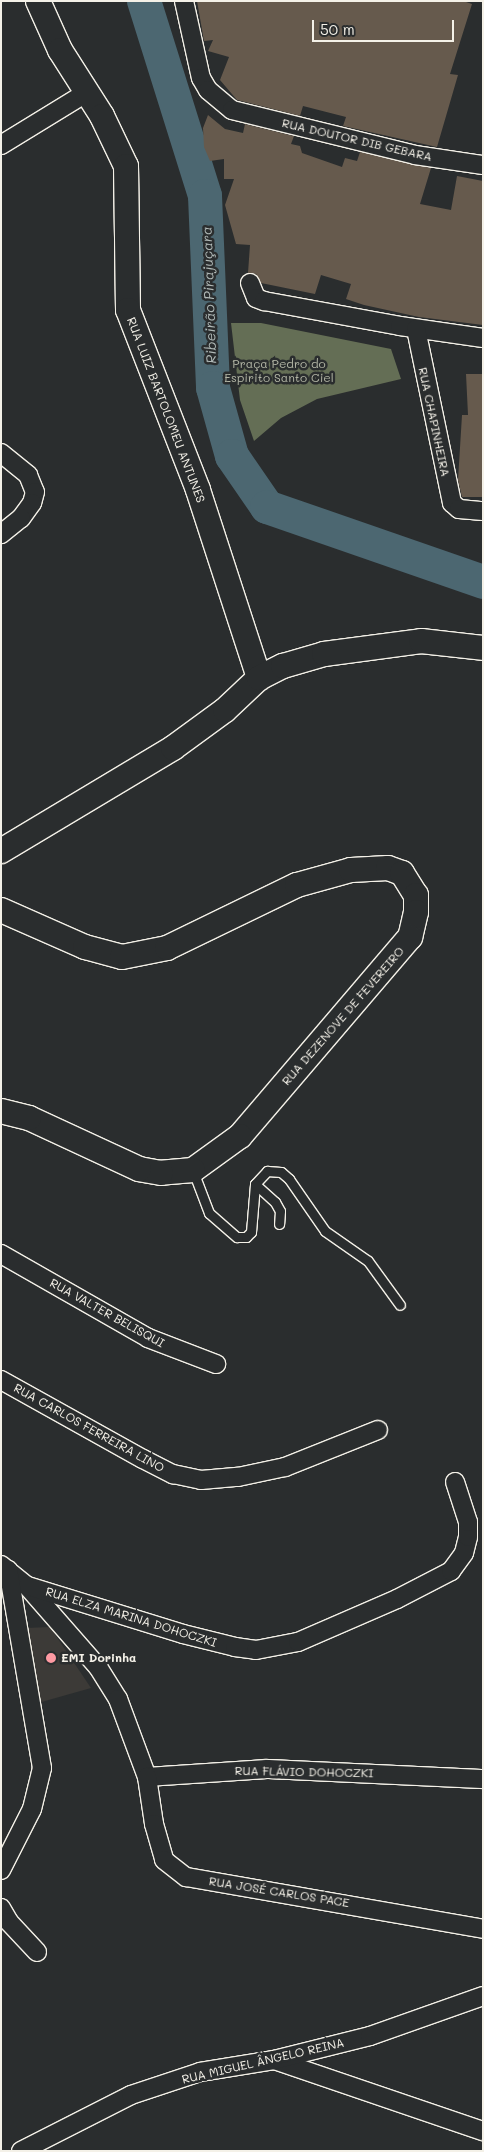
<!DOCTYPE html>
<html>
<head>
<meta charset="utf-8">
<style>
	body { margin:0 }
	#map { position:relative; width:484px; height:2152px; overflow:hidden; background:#2a2d2e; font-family:Mali,sans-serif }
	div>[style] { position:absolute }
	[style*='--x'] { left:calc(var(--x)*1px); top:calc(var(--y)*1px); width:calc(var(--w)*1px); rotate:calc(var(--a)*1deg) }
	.built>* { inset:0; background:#3c3a37 }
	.green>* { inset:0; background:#646e55 }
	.river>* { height:34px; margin:-17px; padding:0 17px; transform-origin:17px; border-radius:17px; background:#4c6771 }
	.building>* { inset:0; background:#665a4d }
	.roads { filter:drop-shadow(1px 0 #f4f1e8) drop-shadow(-1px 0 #f4f1e8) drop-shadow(0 1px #f4f1e8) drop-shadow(0 -1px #f4f1e8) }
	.lane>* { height:9px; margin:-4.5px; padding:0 4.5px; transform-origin:4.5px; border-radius:4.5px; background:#2a2d2e }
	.street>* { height:18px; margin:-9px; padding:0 9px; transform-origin:9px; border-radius:9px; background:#2a2d2e }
	.secondary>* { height:24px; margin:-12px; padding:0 12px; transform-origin:12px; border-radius:12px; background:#2a2d2e }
	.dots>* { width:14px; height:14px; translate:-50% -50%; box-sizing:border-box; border:2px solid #2a2d2e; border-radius:50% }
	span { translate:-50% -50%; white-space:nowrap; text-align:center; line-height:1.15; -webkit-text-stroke:5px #2a2d2e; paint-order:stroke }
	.street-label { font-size:12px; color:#f4f1e8 }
	.park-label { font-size:12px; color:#b3b6a6 }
	.poi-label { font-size:12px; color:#f4f1e8; font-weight:700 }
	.left { translate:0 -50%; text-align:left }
	.water-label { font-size:14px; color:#b1bab8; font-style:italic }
	.frame { position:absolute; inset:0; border:2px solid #f4f1e8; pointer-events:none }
	.scale { position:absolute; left:312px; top:20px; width:142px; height:22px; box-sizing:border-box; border:2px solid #f4f1e8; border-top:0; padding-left:6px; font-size:15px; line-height:18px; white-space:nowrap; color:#f4f1e8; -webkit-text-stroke:4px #2a2d2e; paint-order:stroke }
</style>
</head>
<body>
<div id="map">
	<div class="built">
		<i style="clip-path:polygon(50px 1627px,91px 1688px,38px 1703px,26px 1628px)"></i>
	</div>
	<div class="green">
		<i style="clip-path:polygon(231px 323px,261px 323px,391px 349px,401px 379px,317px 399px,281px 418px,254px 441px,240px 400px)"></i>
	</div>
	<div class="river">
		<i style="--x:144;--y:1;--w:204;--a:72.6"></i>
		<i style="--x:205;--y:196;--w:192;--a:87.6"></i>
		<i style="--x:213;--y:388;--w:71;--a:74.4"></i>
		<i style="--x:232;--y:456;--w:62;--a:55.5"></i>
		<i style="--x:267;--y:507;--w:229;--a:19.1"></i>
	</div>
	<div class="building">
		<i style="clip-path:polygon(197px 1px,463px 1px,472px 4px,450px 74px,458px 75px,437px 147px,343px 126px,346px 117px,303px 106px,300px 116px,237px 100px,220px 80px,229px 57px,208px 51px,213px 40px,204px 41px)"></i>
		<i style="clip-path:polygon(208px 115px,225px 129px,243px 133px,245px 124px,294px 136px,291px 144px,300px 146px,302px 153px,342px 167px,345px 158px,357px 161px,360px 152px,431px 168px,420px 204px,451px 210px,457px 176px,483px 181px,483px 325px,419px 317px,364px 305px,346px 299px,351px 284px,321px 275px,315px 294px,261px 283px,256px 274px,248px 273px,250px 245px,236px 244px,225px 205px,234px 179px,224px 179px,224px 159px,210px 161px,204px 147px,203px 128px)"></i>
		<i style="clip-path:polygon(466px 374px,483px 374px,483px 497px,462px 497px,458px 480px,462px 415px,468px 415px)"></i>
	</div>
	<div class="roads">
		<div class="lane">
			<i style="--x:193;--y:1171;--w:45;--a:69.1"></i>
			<i style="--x:209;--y:1213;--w:37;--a:41"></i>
			<i style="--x:237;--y:1237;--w:9;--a:0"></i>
			<i style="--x:246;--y:1237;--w:7;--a:-45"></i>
			<i style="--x:251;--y:1232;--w:48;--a:-85.2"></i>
			<i style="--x:255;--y:1184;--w:18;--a:-47"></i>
			<i style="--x:267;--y:1171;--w:14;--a:4"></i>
			<i style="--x:281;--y:1172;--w:11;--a:41"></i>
			<i style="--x:289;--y:1179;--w:63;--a:55.3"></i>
			<i style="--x:325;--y:1231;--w:52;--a:34.9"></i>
			<i style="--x:368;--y:1261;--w:54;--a:54"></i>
			<i style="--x:255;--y:1184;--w:27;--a:42"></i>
			<i style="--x:275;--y:1202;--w:10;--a:61"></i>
			<i style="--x:280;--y:1211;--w:13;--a:94"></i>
		</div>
		<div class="street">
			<i style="--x:184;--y:1;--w:79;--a:77.6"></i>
			<i style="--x:201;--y:78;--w:14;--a:60"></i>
			<i style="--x:208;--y:90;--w:31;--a:40"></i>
			<i style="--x:232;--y:110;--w:188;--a:13.8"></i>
			<i style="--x:415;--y:155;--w:69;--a:8.4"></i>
			<i style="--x:1;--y:145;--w:100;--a:-31.5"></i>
			<i style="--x:250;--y:283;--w:16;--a:68"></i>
			<i style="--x:256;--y:298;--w:9;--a:21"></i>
			<i style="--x:264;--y:301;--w:138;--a:10.4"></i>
			<i style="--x:400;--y:326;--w:84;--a:8.2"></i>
			<i style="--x:416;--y:329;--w:178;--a:78.3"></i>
			<i style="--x:452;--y:503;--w:9;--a:41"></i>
			<i style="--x:459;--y:509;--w:24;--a:5"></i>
			<i style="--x:1;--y:453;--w:35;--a:39"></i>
			<i style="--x:28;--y:475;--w:18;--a:68"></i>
			<i style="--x:35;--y:492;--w:11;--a:105"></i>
			<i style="--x:32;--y:503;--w:19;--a:126"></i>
			<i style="--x:21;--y:518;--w:26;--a:141"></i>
			<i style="--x:1;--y:1254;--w:169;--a:29.7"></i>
			<i style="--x:148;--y:1338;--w:73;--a:20.9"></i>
			<i style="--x:1;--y:1380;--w:162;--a:29.1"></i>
			<i style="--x:143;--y:1459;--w:34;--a:27"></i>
			<i style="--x:173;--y:1474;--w:29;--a:12"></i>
			<i style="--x:201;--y:1480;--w:37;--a:-5"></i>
			<i style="--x:238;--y:1477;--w:48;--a:-12"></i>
			<i style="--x:285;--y:1467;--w:100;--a:-21.7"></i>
			<i style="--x:1;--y:1565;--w:33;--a:39"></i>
			<i style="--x:27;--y:1586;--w:108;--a:48.8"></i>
			<i style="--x:98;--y:1667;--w:38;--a:58"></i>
			<i style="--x:118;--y:1699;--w:83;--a:69.6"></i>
			<i style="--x:147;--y:1777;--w:120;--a:-3.8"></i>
			<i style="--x:267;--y:1769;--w:216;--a:2.7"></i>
			<i style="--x:28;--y:1586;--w:162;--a:17.2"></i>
			<i style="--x:183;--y:1634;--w:54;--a:14"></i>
			<i style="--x:235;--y:1647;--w:21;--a:8"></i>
			<i style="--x:256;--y:1650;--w:43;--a:-10.8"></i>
			<i style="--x:298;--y:1642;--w:108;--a:-23.5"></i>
			<i style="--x:397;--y:1599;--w:61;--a:-27.4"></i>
			<i style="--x:451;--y:1571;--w:22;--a:-54"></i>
			<i style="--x:464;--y:1553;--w:16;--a:-76"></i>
			<i style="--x:468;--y:1537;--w:15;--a:-90"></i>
			<i style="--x:468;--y:1522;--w:42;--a:-108"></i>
			<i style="--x:147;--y:1777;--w:48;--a:81.5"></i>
			<i style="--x:154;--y:1824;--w:37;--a:74"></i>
			<i style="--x:164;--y:1860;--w:28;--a:38"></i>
			<i style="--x:186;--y:1877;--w:302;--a:9.9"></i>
			<i style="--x:1;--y:1870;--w:68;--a:-63.1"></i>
			<i style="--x:32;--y:1809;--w:42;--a:-76.3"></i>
			<i style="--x:42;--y:1768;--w:201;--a:-99.7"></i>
			<i style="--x:1;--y:1908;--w:16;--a:60"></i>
			<i style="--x:9;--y:1922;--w:41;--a:47"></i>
			<i style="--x:274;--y:2060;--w:221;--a:18.8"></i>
			<i style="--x:21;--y:2151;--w:123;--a:-27"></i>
			<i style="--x:131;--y:2095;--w:73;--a:-18.4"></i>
			<i style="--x:200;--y:2072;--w:75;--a:-9.2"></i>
			<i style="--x:274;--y:2060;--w:99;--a:-14"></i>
			<i style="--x:370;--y:2036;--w:120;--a:-19.5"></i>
		</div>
		<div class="secondary">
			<i style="--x:38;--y:1;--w:54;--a:65.8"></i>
			<i style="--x:60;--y:50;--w:78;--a:57.5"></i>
			<i style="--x:102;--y:116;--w:55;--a:64.4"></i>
			<i style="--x:126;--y:166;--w:144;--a:89.2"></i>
			<i style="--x:128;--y:310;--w:193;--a:68.7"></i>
			<i style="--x:198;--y:490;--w:198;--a:72"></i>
			<i style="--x:1;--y:851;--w:200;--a:-30.9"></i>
			<i style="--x:173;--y:748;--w:64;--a:-36.2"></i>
			<i style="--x:225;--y:710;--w:47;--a:-43.3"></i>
			<i style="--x:259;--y:678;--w:27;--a:-27"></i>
			<i style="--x:283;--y:666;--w:43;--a:-16.3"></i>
			<i style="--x:324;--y:654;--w:98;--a:-7.6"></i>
			<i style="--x:421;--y:641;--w:62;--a:6.4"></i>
			<i style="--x:1;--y:910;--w:92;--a:23.8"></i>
			<i style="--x:85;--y:947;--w:38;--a:15"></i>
			<i style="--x:122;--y:957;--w:46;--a:-11.3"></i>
			<i style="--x:167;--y:948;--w:144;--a:-25.9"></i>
			<i style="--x:297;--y:885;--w:56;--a:-15.5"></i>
			<i style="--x:351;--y:870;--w:37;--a:-3"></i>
			<i style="--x:388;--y:868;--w:15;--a:20"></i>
			<i style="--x:402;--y:873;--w:26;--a:58"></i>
			<i style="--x:416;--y:895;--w:17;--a:90"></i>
			<i style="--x:416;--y:912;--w:26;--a:103"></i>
			<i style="--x:410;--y:937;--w:262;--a:130.5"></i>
			<i style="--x:240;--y:1136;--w:58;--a:144.1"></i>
			<i style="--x:193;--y:1170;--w:32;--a:175"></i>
			<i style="--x:161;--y:1173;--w:22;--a:-170"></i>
			<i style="--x:139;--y:1169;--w:121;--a:-155.1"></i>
			<i style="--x:29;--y:1118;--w:29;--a:-166"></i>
		</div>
	</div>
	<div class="dots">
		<i style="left:51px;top:1658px;background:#ff9aa2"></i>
	</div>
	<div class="street-label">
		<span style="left:357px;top:140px;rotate:13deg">RUA DOUTOR DIB GEBARA</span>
		<span style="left:166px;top:410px;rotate:69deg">RUA LUIZ BARTOLOMEU ANTUNES</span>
		<span style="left:434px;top:422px;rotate:78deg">RUA CHAPINHEIRA</span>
		<span style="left:343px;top:1016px;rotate:-49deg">RUA DEZENOVE DE FEVEREIRO</span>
		<span style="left:107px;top:1313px;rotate:29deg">RUA VALTER BELISQUI</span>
		<span style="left:89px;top:1428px;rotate:29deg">RUA CARLOS FERREIRA LINO</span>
		<span style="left:131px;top:1617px;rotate:17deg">RUA ELZA MARINA DOHOCZKI</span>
		<span style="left:304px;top:1772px;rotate:1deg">RUA FLÁVIO DOHOCZKI</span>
		<span style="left:279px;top:1892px;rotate:9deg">RUA JOSÉ CARLOS PACE</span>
		<span style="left:263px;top:2061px;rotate:-13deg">RUA MIGUEL ÂNGELO REINA</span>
	</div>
	<div class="park-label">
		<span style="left:279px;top:371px">Praça Pedro do<br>Espirito Santo Ciel</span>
	</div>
	<div class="poi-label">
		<span class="left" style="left:61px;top:1658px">EMI Dorinha</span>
	</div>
	<div class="water-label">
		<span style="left:209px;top:295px;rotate:-92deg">Ribeirão Pirajuçara</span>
	</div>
	<div class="frame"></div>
	<div class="scale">50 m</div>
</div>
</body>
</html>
